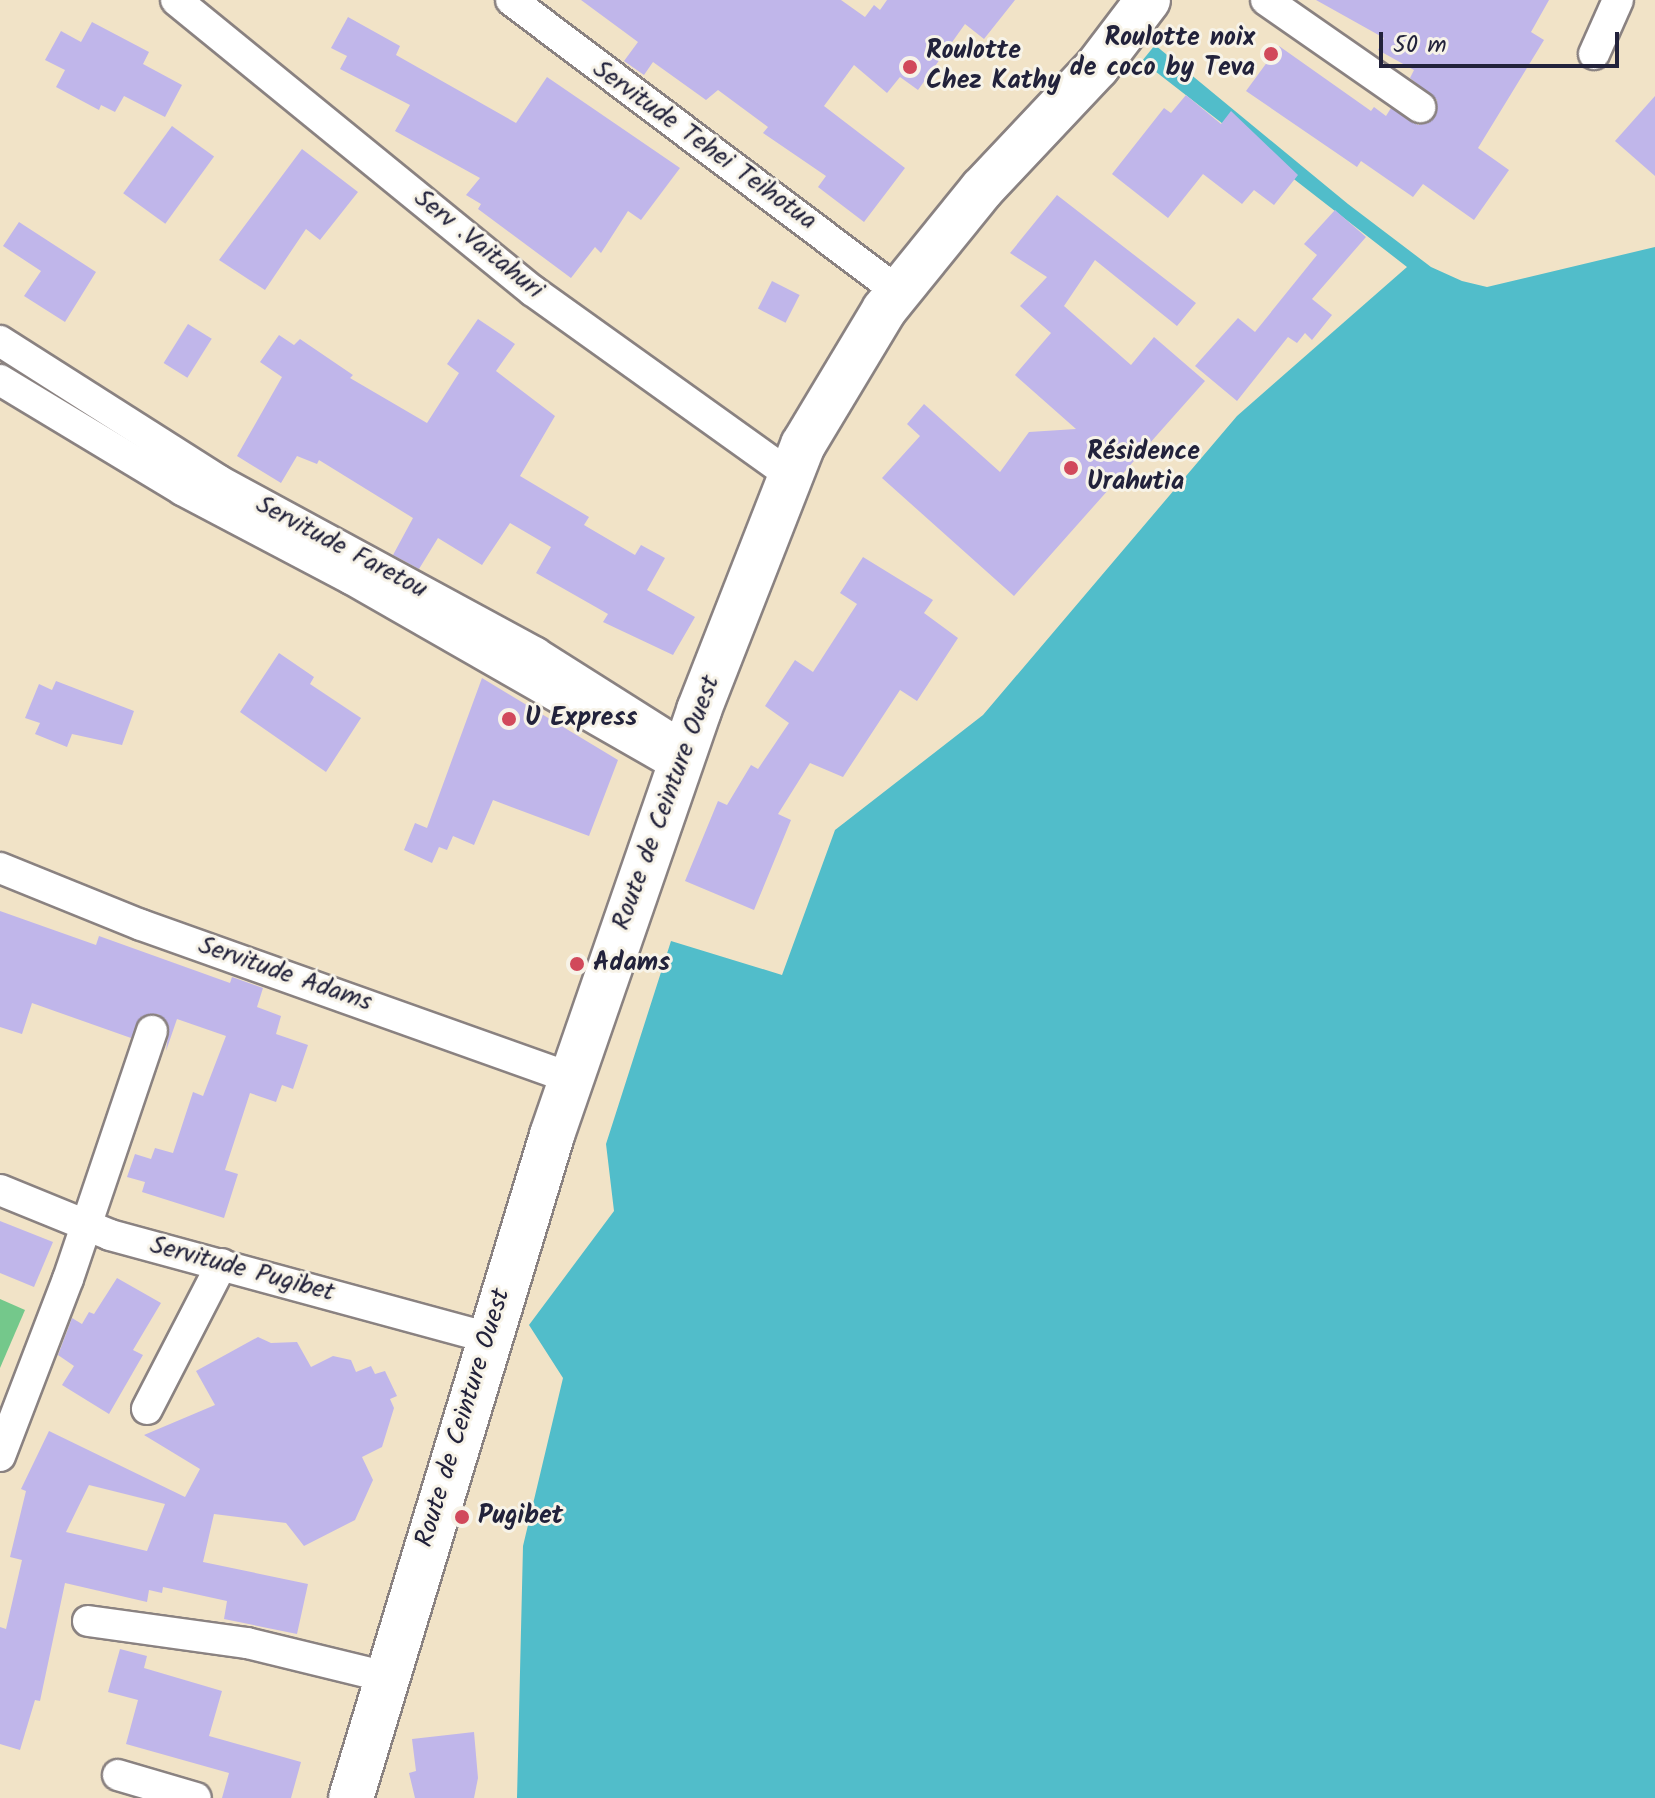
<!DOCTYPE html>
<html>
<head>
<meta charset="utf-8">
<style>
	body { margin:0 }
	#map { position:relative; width:1655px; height:1798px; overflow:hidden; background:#f1e3c7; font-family:Kalam,sans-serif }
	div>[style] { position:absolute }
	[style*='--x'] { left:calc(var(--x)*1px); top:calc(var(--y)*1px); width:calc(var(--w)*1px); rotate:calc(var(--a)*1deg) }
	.green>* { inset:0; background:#74c88b }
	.water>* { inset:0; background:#51bdca }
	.building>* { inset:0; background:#c0b6ea; transform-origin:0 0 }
	.roads { filter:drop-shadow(2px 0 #8a8281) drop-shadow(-2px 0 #8a8281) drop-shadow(0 2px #8a8281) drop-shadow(0 -2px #8a8281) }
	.street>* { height:30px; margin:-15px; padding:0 15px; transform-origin:15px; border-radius:15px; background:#fff }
	.primary>* { height:44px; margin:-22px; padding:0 22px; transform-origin:22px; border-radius:22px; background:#fff }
	.dots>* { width:22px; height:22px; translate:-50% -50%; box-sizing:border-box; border:4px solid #f7f3e8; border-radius:50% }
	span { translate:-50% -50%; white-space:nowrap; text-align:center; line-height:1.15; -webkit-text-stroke:6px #f7f3e8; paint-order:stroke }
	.poi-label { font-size:26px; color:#22223b; font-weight:700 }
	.right { translate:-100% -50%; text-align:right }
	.left { translate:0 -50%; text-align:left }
	.street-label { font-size:26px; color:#22223b }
	.scale { position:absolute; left:1379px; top:32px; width:240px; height:36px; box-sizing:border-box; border:4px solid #22223b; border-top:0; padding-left:10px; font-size:24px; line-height:28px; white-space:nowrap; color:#22223b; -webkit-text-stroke:6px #f7f3e8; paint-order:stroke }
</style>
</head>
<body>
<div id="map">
	<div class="green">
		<i style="clip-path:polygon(0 1299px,25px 1310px,0 1368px)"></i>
	</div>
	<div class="water">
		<i style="clip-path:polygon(1155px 45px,1348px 204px,1431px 267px,1462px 281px,1487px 287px,1655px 247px,1655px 1798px,517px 1798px,523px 1546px,563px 1378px,529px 1325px,614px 1211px,606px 1144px,671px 941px,782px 975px,835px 830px,983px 715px,1237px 416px,1407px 267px,1142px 61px)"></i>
	</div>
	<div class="building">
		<i style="clip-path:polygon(581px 0,841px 0,865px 17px,874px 5px,880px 10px,887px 0,1015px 0,984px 39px,965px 24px,918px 90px,900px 77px,887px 93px,854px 65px,824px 106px,905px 168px,864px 222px,818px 187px,826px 176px,763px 133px,768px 127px,718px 90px,706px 100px,653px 62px,644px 75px,624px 61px,638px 42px)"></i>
		<i style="clip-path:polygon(1316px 0,1549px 0,1531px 32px,1544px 40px,1478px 148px,1509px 170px,1474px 220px,1423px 184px,1413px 197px,1361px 161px,1357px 167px,1246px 91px,1279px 46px,1371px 111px,1374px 107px,1386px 116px,1391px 108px,1418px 125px,1434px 118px,1437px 100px,1410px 78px,1414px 70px,1378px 50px,1384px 38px)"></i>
		<i style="clip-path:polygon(348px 17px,400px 46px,396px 55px,516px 123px,547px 77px,680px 168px,641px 220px,628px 211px,601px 253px,595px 247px,571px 278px,478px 209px,481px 204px,466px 195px,480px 178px,395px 131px,410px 105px,340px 69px,347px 56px,331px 48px)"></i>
		<i style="clip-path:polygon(92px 22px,149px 52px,143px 64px,182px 85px,165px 117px,124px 96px,115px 112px,101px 105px,99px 110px,56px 87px,65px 70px,45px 60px,61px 31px,81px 42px)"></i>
		<i style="clip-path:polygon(1186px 95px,1221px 124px,1231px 111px,1298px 175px,1274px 205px,1254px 190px,1242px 204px,1203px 174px,1168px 218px,1112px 174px,1164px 108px,1171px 113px)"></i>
		<i style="clip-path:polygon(1655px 96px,1655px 176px,1615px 141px)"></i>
		<i style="left:172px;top:126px;width:52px;height:83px;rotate:36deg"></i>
		<i style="clip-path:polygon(302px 149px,358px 192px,320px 240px,306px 229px,265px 290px,219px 260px)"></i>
		<i style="clip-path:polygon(1057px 195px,1196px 303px,1177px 326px,1095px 260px,1064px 306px,1131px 365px,1154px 337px,1205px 381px,1014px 596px,882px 478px,920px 436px,907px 424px,924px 404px,1000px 472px,1029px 432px,1076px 429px,1015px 375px,1051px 333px,1020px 306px,1047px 277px,1010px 253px)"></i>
		<i style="clip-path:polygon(1335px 210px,1366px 237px,1312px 299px,1332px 315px,1312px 340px,1305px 333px,1297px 343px,1288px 337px,1237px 401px,1195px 366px,1238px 318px,1255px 332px,1317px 255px,1304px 244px)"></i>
		<i style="clip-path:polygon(19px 222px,96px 272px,65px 322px,24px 296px,41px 271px,3px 246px)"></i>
		<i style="left:772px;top:281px;width:31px;height:31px;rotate:27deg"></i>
		<i style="clip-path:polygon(478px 319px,515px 344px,496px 371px,555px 416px,520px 476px,589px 517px,584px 525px,635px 555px,641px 545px,665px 558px,647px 590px,695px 617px,673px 655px,603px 622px,608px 614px,536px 573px,551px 547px,510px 523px,482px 565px,438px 538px,419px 569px,393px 555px,413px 518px,319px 460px,317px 464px,297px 456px,281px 483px,237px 456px,282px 377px,260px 362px,279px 335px,294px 345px,300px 339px,353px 375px,350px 378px,427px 423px,459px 373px,447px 364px)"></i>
		<i style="left:188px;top:324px;width:28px;height:46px;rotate:32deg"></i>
		<i style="clip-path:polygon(863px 557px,933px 600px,924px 613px,958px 638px,917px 701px,900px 690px,843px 777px,810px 763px,778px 814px,791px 820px,754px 910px,685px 881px,718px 801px,727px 805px,751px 765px,758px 769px,789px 723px,765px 706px,795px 660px,813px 672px,857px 604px,840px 593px)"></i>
		<i style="clip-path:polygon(279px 653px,314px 677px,310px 684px,361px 718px,326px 772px,240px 712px)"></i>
		<i style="clip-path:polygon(482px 678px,618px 760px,589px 836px,493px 800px,474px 845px,453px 836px,447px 850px,439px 847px,432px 863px,404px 850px,415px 823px,427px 828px)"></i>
		<i style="clip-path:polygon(56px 681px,134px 711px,122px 745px,72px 734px,67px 747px,35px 734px,40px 723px,25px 718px,39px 684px,52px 690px)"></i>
		<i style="clip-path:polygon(0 911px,96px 945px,99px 936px,230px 983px,232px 977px,263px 988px,257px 1007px,281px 1016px,276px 1034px,308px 1045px,293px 1089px,282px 1085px,276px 1102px,250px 1093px,225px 1170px,238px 1174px,224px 1218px,142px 1192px,145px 1182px,127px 1177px,135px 1154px,151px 1159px,155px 1148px,173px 1153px,193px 1092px,203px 1096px,226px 1036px,177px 1019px,166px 1051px,169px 1027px,158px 1014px,141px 1017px,131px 1038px,32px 1003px,22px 1034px,0 1027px)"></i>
		<i style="clip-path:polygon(0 1221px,53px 1242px,34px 1287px,0 1273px)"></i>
		<i style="clip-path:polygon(117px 1278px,161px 1303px,133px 1350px,143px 1355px,109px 1414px,62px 1385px,74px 1366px,58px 1355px,72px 1318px,82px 1324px,89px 1312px,94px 1314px)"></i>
		<i style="clip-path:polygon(evenodd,258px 1337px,271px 1343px,297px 1342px,311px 1367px,333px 1356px,351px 1360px,356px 1372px,371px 1366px,375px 1374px,385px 1371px,397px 1396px,390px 1399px,394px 1408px,382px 1447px,362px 1457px,373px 1480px,355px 1520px,304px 1546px,286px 1523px,214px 1514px,203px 1562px,308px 1584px,297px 1634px,224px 1619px,227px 1601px,163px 1587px,162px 1593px,149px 1590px,147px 1602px,65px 1583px,40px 1701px,35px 1700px,20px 1750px,0 1744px,0 1627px,6px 1629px,22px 1560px,10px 1557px,26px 1491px,21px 1489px,49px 1431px,185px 1497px,200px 1469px,144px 1435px,215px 1405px,196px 1371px,258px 1337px,89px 1485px,165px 1504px,147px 1551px,66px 1532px,89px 1485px)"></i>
		<i style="clip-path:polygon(120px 1649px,147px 1656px,144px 1668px,222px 1691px,209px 1736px,301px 1762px,291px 1798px,222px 1798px,229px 1773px,126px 1744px,138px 1700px,108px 1692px)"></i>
		<i style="clip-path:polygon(474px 1732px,478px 1778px,474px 1798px,415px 1798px,409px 1773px,416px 1771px,412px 1739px)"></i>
	</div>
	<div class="roads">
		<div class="street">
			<i style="--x:176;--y:0;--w:461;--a:39.2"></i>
			<i style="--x:533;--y:291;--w:317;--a:35.6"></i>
			<i style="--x:511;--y:0;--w:485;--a:37"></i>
			<i style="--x:1266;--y:0;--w:188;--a:34.8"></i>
			<i style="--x:1594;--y:54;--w:59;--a:-66"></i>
			<i style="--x:0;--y:341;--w:259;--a:32.5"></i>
			<i style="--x:218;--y:480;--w:362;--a:28.5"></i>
			<i style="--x:536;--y:653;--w:178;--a:32.3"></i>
			<i style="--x:0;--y:380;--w:213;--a:31.1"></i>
			<i style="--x:182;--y:490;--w:191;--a:27.8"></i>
			<i style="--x:351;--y:579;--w:378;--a:29.8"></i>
			<i style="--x:0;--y:868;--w:152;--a:22"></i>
			<i style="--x:141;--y:925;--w:456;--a:19.6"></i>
			<i style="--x:0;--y:1190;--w:119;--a:22.2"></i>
			<i style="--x:110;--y:1235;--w:392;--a:15.2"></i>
			<i style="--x:147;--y:1409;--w:163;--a:-62.7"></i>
			<i style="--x:0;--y:1456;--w:190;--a:-69"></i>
			<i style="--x:68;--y:1279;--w:262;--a:-71.3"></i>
			<i style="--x:88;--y:1621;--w:161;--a:7.9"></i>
			<i style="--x:247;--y:1643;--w:143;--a:13.7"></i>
			<i style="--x:118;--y:1775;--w:81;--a:16.4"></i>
		</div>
		<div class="primary">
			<i style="--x:351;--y:1798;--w:693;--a:-73.13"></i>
			<i style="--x:552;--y:1135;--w:450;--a:-70.9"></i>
			<i style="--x:699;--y:710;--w:285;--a:-68.6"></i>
			<i style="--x:803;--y:445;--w:157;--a:-59"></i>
			<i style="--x:884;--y:310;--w:156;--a:-51"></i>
			<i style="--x:982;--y:189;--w:168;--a:-46.7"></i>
			<i style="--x:1097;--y:67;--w:84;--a:-52.7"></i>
		</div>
	</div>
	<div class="dots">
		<i style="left:1271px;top:54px;background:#d1495b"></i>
		<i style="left:910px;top:67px;background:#d1495b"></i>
		<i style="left:1071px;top:468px;background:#d1495b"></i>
		<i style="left:509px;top:719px;background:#d1495b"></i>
		<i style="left:577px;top:964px;background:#d1495b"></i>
		<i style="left:462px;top:1517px;background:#d1495b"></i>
	</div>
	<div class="poi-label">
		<span class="right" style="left:1255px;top:54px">Roulotte noix<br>de coco by Teva</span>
		<span class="left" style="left:926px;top:67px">Roulotte<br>Chez Kathy</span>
		<span class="left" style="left:1087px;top:468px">Résidence<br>Urahutia</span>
		<span class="left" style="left:525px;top:719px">U Express</span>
		<span class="left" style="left:593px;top:964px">Adams</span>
		<span class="left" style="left:478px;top:1517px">Pugibet</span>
	</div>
	<div class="street-label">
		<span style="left:704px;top:146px;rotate:36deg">Servitude Tehei Teihotua</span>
		<span style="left:478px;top:245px;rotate:39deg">Serv .Vaitahuri</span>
		<span style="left:341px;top:548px;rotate:28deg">Servitude Faretou</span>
		<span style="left:667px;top:803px;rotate:-70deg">Route de Ceinture Ouest</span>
		<span style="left:285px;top:975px;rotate:19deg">Servitude Adams</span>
		<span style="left:242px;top:1270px;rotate:15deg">Servitude Pugibet</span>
		<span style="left:464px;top:1418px;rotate:-73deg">Route de Ceinture Ouest</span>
	</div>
	<div class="scale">50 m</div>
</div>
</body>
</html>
